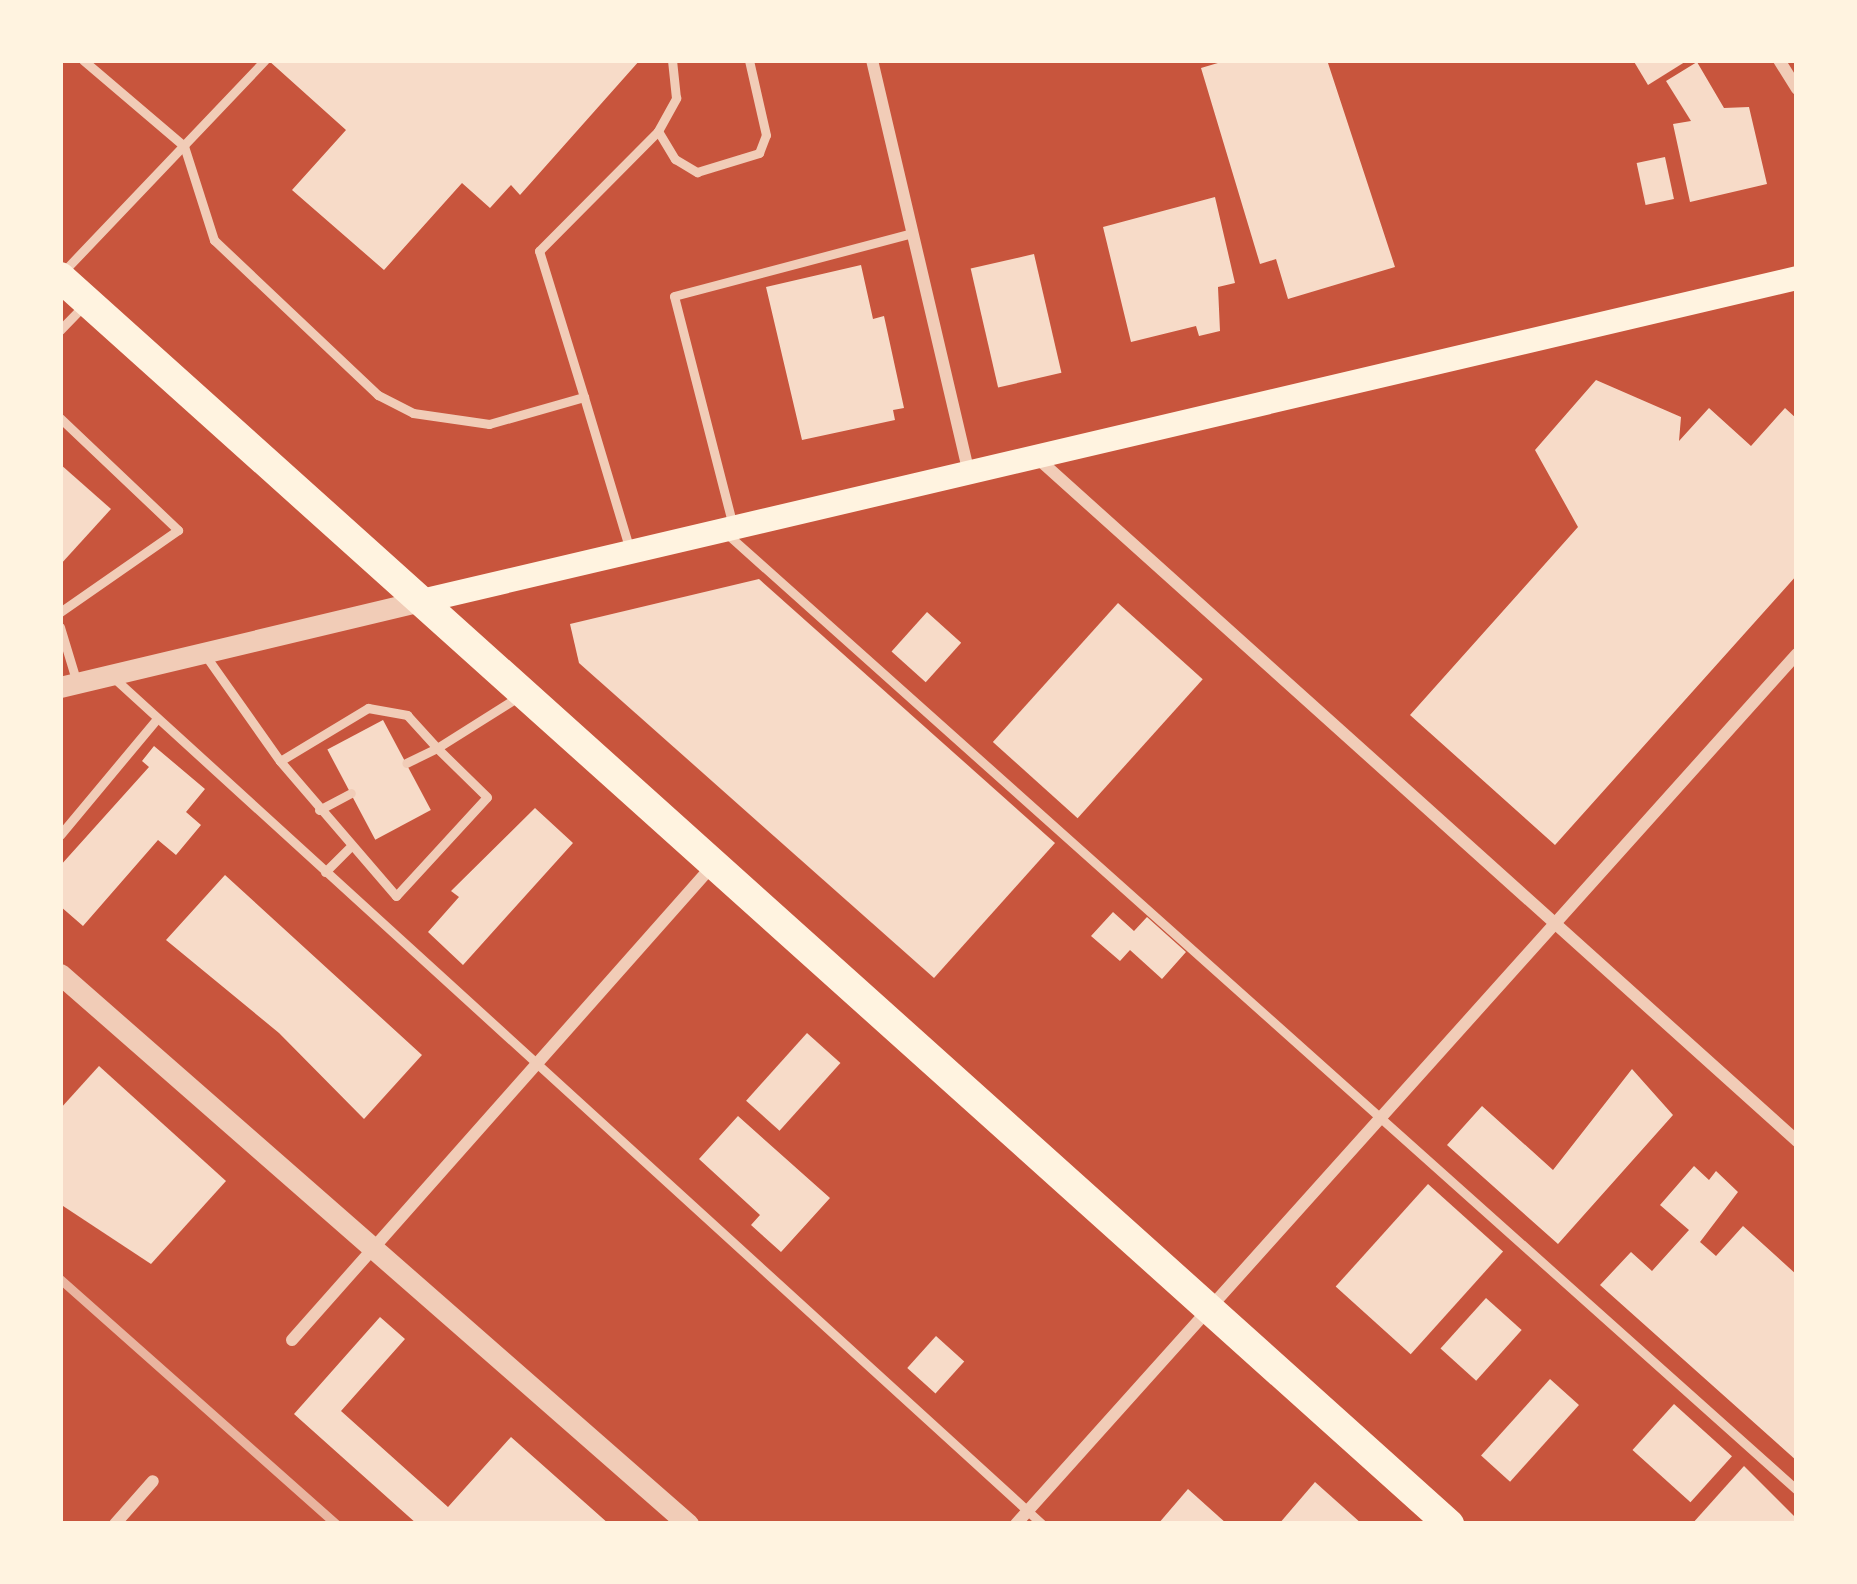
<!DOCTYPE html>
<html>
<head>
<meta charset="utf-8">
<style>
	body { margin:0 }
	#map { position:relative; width:1857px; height:1584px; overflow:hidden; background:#c8553d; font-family:Jost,sans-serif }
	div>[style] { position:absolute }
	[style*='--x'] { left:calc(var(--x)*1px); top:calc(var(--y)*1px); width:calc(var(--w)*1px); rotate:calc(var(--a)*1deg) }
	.building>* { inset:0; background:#f7dbc8; transform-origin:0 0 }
	.service>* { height:9px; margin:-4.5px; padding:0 4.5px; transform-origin:4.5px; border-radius:4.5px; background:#f1ccb7 }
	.minor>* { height:12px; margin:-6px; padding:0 6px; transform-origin:6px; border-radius:6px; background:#f1ccb7 }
	.tertiary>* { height:21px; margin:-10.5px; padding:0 10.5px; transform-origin:10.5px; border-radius:10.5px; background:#f1ccb7 }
	.secondary>* { height:24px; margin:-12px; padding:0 12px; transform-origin:12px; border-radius:12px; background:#fff3e0 }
	.primary>* { height:30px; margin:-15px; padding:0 15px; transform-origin:15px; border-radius:15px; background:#fff3e0 }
	.rail>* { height:9px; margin:-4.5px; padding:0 4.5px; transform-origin:4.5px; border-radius:4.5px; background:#e9b49f }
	span { translate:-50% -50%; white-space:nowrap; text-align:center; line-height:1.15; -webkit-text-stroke:12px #fff3e0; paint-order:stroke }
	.frame { position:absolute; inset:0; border:63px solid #fff3e0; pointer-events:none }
</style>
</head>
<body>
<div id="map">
	<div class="building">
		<i style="clip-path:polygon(268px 60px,640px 60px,520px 195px,511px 185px,490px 208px,462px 183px,384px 270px,292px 190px,346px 130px)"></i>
		<i style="clip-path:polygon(1228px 60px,1327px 60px,1395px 267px,1288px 299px,1276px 259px,1260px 264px,1201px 68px)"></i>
		<i style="clip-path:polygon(1633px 60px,1688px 60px,1648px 85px)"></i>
		<i style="clip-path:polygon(1697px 62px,1724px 108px,1749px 107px,1767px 184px,1690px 202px,1673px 124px,1691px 121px,1666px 81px)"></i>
		<i style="left:1665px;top:157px;width:43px;height:29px;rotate:78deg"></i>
		<i style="clip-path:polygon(1215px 197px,1235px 283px,1218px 287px,1220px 331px,1199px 336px,1196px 326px,1131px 342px,1103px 227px)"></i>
		<i style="left:1034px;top:254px;width:122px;height:65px;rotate:77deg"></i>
		<i style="clip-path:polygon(861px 265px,873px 319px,884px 316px,904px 408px,893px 410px,895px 420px,802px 440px,766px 287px)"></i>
		<i style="clip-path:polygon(1596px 380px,1681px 417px,1679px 441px,1709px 408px,1751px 446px,1785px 408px,1797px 419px,1797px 575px,1555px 845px,1410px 715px,1578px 527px,1535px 450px)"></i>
		<i style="clip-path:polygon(60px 464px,111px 509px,60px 565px)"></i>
		<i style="clip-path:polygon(759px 579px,1055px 843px,934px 978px,579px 663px,570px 624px)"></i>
		<i style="left:1118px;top:603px;width:114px;height:187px;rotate:42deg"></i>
		<i style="left:927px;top:612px;width:46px;height:53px;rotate:42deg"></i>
		<i style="left:383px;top:720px;width:102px;height:63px;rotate:62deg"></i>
		<i style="clip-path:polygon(154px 746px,205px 789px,186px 812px,201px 825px,176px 855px,158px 840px,83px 926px,60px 906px,60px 866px,149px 767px,142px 761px)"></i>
		<i style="clip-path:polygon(535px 808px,573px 843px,463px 965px,428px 932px,459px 897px,451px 891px)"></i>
		<i style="clip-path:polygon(225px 875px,422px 1055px,364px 1119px,279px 1033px,166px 940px)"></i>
		<i style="clip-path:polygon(1113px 912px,1134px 931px,1147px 917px,1186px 952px,1162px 979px,1130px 950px,1120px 961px,1091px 936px)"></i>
		<i style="left:807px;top:1033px;width:45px;height:91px;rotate:42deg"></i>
		<i style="clip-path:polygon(99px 1066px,226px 1181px,151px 1264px,60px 1204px,60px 1109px)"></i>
		<i style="clip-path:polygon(1632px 1069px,1673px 1115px,1558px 1244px,1447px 1145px,1482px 1106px,1553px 1170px)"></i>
		<i style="clip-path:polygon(738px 1116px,830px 1198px,781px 1252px,751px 1225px,760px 1215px,699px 1159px)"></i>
		<i style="clip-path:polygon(1694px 1166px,1709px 1180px,1716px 1171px,1738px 1192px,1700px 1242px,1716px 1256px,1743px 1226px,1797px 1275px,1797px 1461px,1600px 1285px,1631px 1252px,1652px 1271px,1689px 1230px,1660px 1205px)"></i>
		<i style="left:1428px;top:1184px;width:101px;height:138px;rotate:42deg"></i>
		<i style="left:1486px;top:1298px;width:48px;height:68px;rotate:42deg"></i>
		<i style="clip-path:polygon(380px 1317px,405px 1339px,341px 1411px,448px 1507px,511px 1437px,609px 1524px,417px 1524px,294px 1414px)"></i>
		<i style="left:936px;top:1336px;width:38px;height:43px;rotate:42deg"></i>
		<i style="left:1550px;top:1379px;width:39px;height:103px;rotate:42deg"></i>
		<i style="left:1674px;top:1404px;width:78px;height:62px;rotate:42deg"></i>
		<i style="clip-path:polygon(1744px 1466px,1797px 1519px,1796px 1524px,1692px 1524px)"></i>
		<i style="clip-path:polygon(1315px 1482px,1362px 1524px,1279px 1524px)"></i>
		<i style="clip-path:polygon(1188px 1489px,1227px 1524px,1158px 1524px)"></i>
	</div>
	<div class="service">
		<i style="--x:83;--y:60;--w:133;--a:40.4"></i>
		<i style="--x:184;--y:146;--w:99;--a:72.3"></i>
		<i style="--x:214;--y:240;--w:226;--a:43.4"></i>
		<i style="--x:378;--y:395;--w:39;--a:27"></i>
		<i style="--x:413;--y:413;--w:77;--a:8.2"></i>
		<i style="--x:489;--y:424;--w:99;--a:-15.9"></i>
		<i style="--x:584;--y:397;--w:160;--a:73.3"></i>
		<i style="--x:658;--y:131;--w:33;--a:59"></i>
		<i style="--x:675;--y:159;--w:26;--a:31"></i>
		<i style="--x:697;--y:172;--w:65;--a:-17"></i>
		<i style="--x:759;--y:153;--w:19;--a:-69"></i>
		<i style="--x:766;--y:135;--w:77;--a:-102.8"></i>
		<i style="--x:64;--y:271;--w:291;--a:-46.4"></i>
		<i style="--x:60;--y:330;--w:33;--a:-46"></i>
		<i style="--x:584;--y:397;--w:153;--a:-107.1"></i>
		<i style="--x:539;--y:251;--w:169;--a:-45.2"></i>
		<i style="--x:658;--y:131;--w:38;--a:-61"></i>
		<i style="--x:676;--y:98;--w:38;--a:-96"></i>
		<i style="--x:60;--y:418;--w:163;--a:43.5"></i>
		<i style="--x:178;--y:530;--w:144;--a:145.2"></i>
		<i style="--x:733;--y:526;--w:237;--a:-104.4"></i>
		<i style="--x:674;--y:296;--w:246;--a:-14.8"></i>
		<i style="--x:727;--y:534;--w:1435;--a:41.78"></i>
		<i style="--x:60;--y:627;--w:59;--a:73.1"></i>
		<i style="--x:203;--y:652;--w:133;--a:54.8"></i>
		<i style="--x:280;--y:761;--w:103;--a:-31.1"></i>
		<i style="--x:368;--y:708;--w:40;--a:10"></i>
		<i style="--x:407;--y:715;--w:45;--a:47.7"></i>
		<i style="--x:437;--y:748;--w:96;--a:-32.2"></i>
		<i style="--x:115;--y:679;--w:1254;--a:42.35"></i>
		<i style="--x:280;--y:761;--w:178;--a:49.3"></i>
		<i style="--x:396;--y:896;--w:134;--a:-47.4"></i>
		<i style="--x:487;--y:797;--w:70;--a:-135.6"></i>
		<i style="--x:437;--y:748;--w:34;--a:154"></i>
		<i style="--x:319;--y:810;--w:36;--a:-28"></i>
		<i style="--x:60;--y:835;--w:148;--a:-50.2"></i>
		<i style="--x:325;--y:872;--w:37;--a:-45"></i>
	</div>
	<div class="minor">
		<i style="--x:872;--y:60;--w:421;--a:76.8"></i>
		<i style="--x:1779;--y:60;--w:34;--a:58"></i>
		<i style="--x:1035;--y:456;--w:1025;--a:41.95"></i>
		<i style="--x:292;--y:1340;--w:635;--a:-48.45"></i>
		<i style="--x:115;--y:1524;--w:57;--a:-48.5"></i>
		<i style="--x:1016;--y:1524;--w:1169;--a:-48.09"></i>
	</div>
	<div class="tertiary">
		<i style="--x:60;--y:687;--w:372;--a:-13.4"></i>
		<i style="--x:60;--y:974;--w:835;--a:41.21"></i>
	</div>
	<div class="secondary">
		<i style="--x:422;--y:601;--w:1412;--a:-13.22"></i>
	</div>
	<div class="primary">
		<i style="--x:60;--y:277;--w:1867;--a:41.92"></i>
	</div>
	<div class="rail">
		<i style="--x:60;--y:1279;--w:369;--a:41.6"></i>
	</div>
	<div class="frame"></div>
</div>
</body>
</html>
